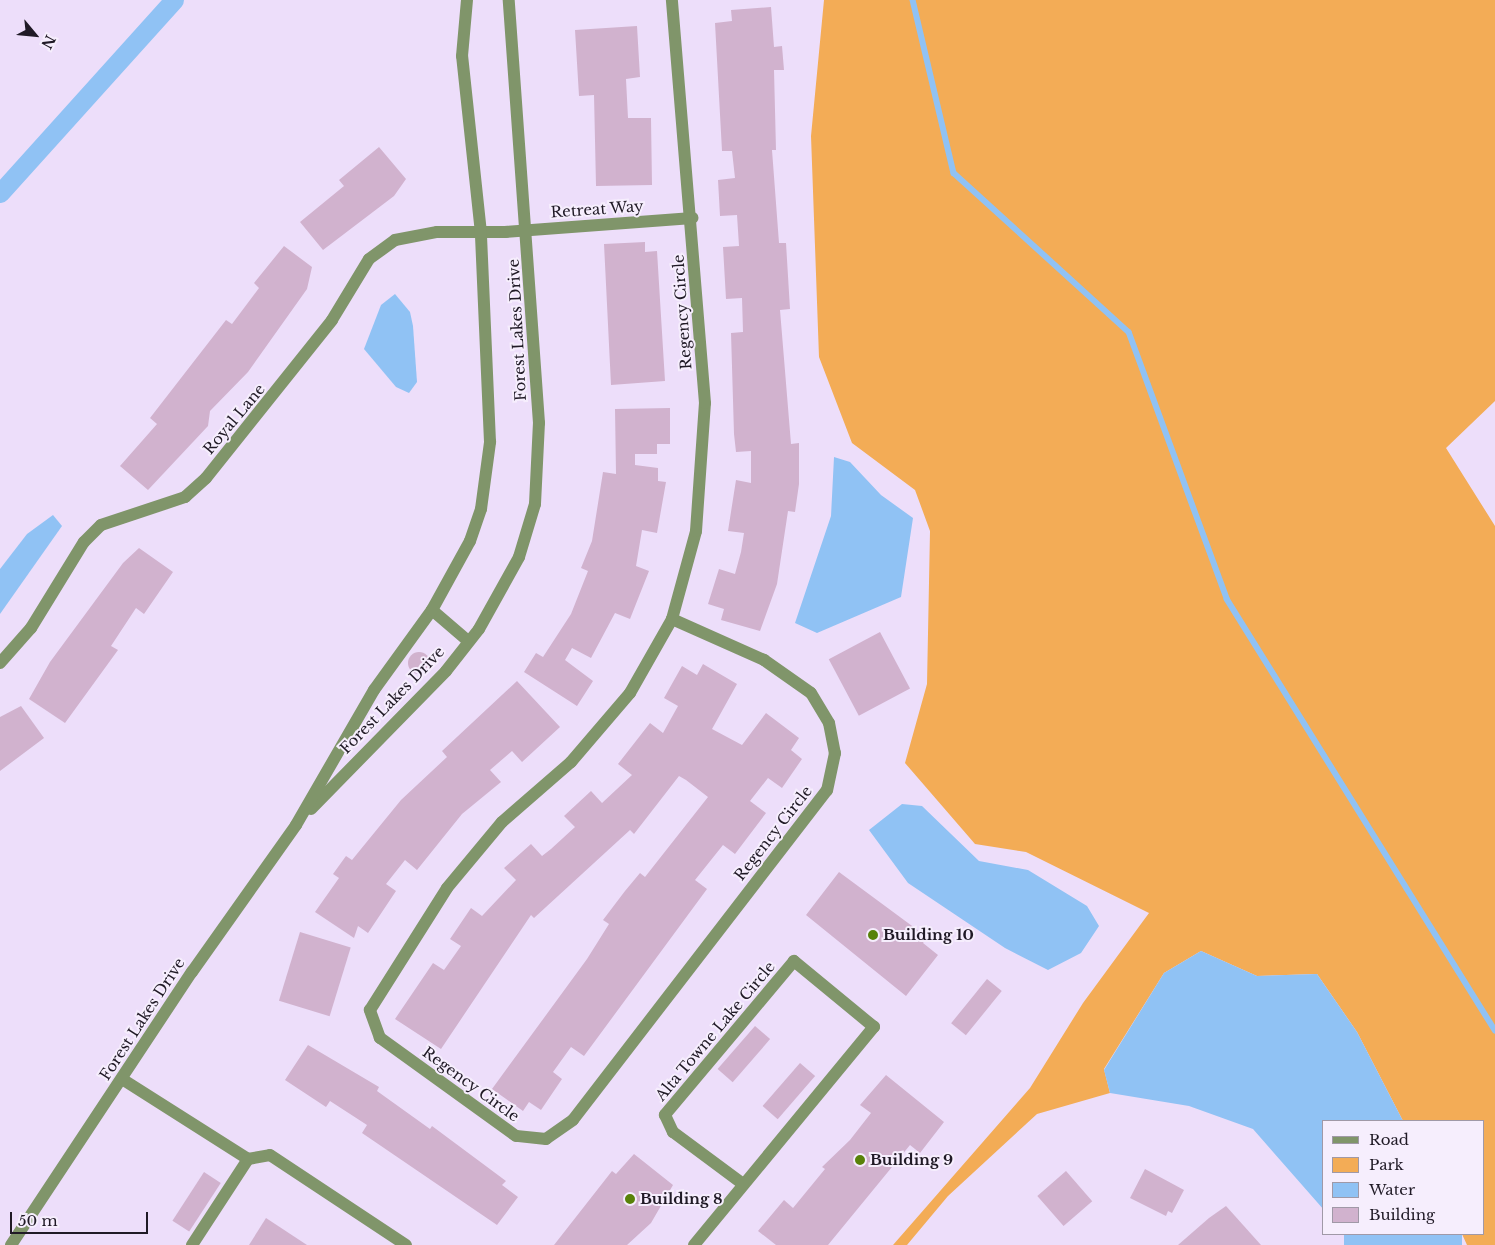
<!DOCTYPE html>
<html>
<head>
<meta charset="utf-8">
<style>
	body { margin:0 }
	#map { position:relative; width:1495px; height:1245px; overflow:hidden; background:#eddefa; font-family:"Libre Baskerville",serif }
	div>[style] { position:absolute }
	[style*='--x'] { left:calc(var(--x)*1px); top:calc(var(--y)*1px); width:calc(var(--w)*1px); rotate:calc(var(--a)*1deg) }
	.green>* { inset:0; background:#f3ac56 }
	.water>* { inset:0; background:#90c2f4; transform-origin:0 0 }
	.stream>* { height:5.5px; margin:-2.75px; padding:0 2.75px; transform-origin:2.75px; border-radius:2.75px; background:#90c2f4 }
	.canal>* { height:19px; margin:-9.5px; padding:0 9.5px; transform-origin:9.5px; border-radius:9.5px; background:#90c2f4 }
	.building>* { inset:0; background:#d1b2ce; transform-origin:0 0 }
	.round { border-radius:50% }
	.minor>* { height:12px; margin:-6px; padding:0 6px; transform-origin:6px; border-radius:6px; background:#80956a }
	.dots>* { width:14px; height:14px; translate:-50% -50%; box-sizing:border-box; border:2px solid #f6eefd; border-radius:50% }
	span { translate:-50% -50%; white-space:nowrap; text-align:center; line-height:1.15; -webkit-text-stroke:4px #f6eefd; paint-order:stroke }
	.street-label { font-size:15px; color:#201a26 }
	.poi-label { font-size:15px; color:#201a26; font-weight:700 }
	.left { translate:0 -50%; text-align:left }
	.legend { position:absolute; left:1322px; top:1120px; width:162px; height:115px; box-sizing:border-box; background:#f6eefd; border:1px solid #a099a7; margin:0; padding:6px 9px; list-style:none; font-size:15px; color:#201a26 }
	.legend li { display:flex; align-items:center; gap:10px; height:25px }
	.legend b { width:25px; border:1px solid #a099a7 }
	.north { position:absolute; left:10px; top:10px; width:50px; height:50px; -webkit-text-stroke:4px #f6eefd; paint-order:stroke; rotate:118deg; font-size:14px; font-weight:700; line-height:20px; text-align:center; color:#201a26 }
	.north::after { content:''; display:block; margin:auto; width:18px; height:22px; background:#201a26; clip-path:polygon(50% 0,100% 100%,50% 72%,0 100%) }
	.scale { position:absolute; left:10px; top:1212px; width:138px; height:22px; box-sizing:border-box; border:2px solid #201a26; border-top:0; padding-left:6px; font-size:15px; line-height:18px; white-space:nowrap; color:#201a26; -webkit-text-stroke:4px #f6eefd; paint-order:stroke }
</style>
</head>
<body>
<div id="map">
	<div class="green">
		<i style="clip-path:polygon(824px 0,1495px 0,1495px 401px,1446px 448px,1495px 526px,1495px 1245px,1467px 1245px,1462px 1234px,1484px 1234px,1484px 1121px,1403px 1121px,1357px 1032px,1317px 974px,1257px 976px,1201px 951px,1164px 973px,1104px 1069px,1110px 1093px,1037px 1114px,948px 1196px,907px 1245px,893px 1245px,1030px 1088px,1083px 1003px,1149px 913px,1026px 852px,975px 844px,905px 763px,927px 684px,930px 531px,915px 490px,852px 443px,819px 357px,811px 136px)"></i>
	</div>
	<div class="water">
		<i style="clip-path:polygon(395px 294px,410px 312px,413px 326px,417px 382px,409px 393px,396px 387px,364px 349px,381px 305px)"></i>
		<i style="clip-path:polygon(834px 457px,850px 462px,881px 495px,913px 518px,901px 597px,817px 633px,795px 623px,831px 516px)"></i>
		<i style="clip-path:polygon(53px 515px,62px 526px,0 614px,0 569px,27px 534px)"></i>
		<i style="clip-path:polygon(902px 804px,922px 806px,979px 861px,1028px 870px,1087px 906px,1099px 926px,1081px 953px,1048px 970px,1005px 948px,908px 883px,869px 830px)"></i>
		<i style="clip-path:polygon(1201px 951px,1257px 976px,1317px 974px,1357px 1032px,1403px 1121px,1324px 1121px,1324px 1210px,1253px 1129px,1189px 1106px,1110px 1093px,1104px 1070px,1164px 973px)"></i>
		<i style="left:1344px;top:1234px;width:118px;height:15px"></i>
	</div>
	<div class="stream">
		<i style="--x:913;--y:0;--w:178;--a:76.7"></i>
		<i style="--x:954;--y:173;--w:236;--a:42.3"></i>
		<i style="--x:1129;--y:332;--w:284;--a:69.8"></i>
		<i style="--x:1227;--y:599;--w:508;--a:58.13"></i>
	</div>
	<div class="canal">
		<i style="--x:0;--y:193;--w:260;--a:-48"></i>
	</div>
	<div class="building">
		<i style="clip-path:polygon(771px 7px,774px 47px,782px 46px,784px 70px,774px 70px,776px 150px,772px 150px,779px 243px,786px 243px,790px 309px,780px 310px,791px 444px,799px 443px,799px 484px,795px 512px,788px 511px,777px 584px,760px 631px,721px 620px,724px 609px,708px 604px,719px 569px,735px 574px,741px 552px,744px 533px,728px 531px,736px 480px,751px 483px,751px 451px,736px 452px,734px 434px,731px 333px,743px 332px,742px 298px,726px 299px,723px 247px,739px 246px,737px 215px,720px 216px,718px 180px,735px 178px,732px 151px,722px 151px,715px 23px,732px 21px,731px 10px)"></i>
		<i style="clip-path:polygon(637px 26px,640px 77px,626px 79px,628px 118px,651px 118px,652px 185px,596px 186px,594px 95px,579px 96px,575px 30px)"></i>
		<i style="clip-path:polygon(379px 147px,406px 179px,394px 196px,323px 250px,300px 222px,344px 186px,339px 180px)"></i>
		<i style="clip-path:polygon(645px 242px,645px 252px,657px 251px,665px 381px,611px 385px,604px 244px)"></i>
		<i style="clip-path:polygon(284px 246px,312px 267px,307px 289px,248px 372px,210px 411px,208px 426px,148px 490px,120px 466px,157px 424px,150px 418px,226px 320px,232px 324px,259px 288px,254px 283px)"></i>
		<i style="clip-path:polygon(670px 408px,670px 444px,657px 444px,657px 454px,635px 454px,635px 465px,658px 468px,658px 481px,666px 482px,657px 533px,642px 530px,636px 566px,649px 571px,630px 619px,615px 613px,591px 658px,572px 648px,565px 660px,593px 681px,577px 706px,524px 672px,536px 653px,543px 657px,571px 614px,588px 571px,581px 568px,592px 541px,603px 472px,616px 474px,615px 409px)"></i>
		<i style="clip-path:polygon(139px 548px,173px 572px,144px 614px,136px 608px,111px 646px,118px 650px,65px 723px,29px 699px,50px 662px,123px 563px)"></i>
		<i style="left:880px;top:632px;width:64px;height:58px;rotate:62deg"></i>
		<i class="round" style="left:408px;top:652px;width:22px;height:22px"></i>
		<i style="clip-path:polygon(703px 664px,737px 684px,712px 729px,742px 745px,766px 713px,799px 738px,791px 750px,802px 759px,782px 788px,768px 778px,750px 801px,766px 813px,735px 854px,723px 845px,695px 880px,707px 889px,584px 1056px,571px 1047px,553px 1072px,562px 1079px,541px 1110px,529px 1102px,523px 1111px,492px 1089px,587px 959px,609px 924px,603px 920px,625px 891px,640px 873px,645px 877px,708px 797px,686px 780px,679px 776px,634px 834px,630px 830px,534px 918px,531px 915px,441px 1049px,395px 1019px,433px 963px,444px 970px,461px 946px,450px 939px,471px 908px,482px 916px,516px 880px,504px 868px,531px 844px,542px 856px,551px 849px,575px 827px,564px 816px,591px 791px,602px 803px,632px 775px,618px 764px,650px 723px,663px 733px,678px 706px,664px 698px,682px 666px,697px 675px)"></i>
		<i style="clip-path:polygon(517px 681px,560px 727px,522px 762px,512px 751px,490px 770px,501px 782px,462px 814px,417px 870px,405px 860px,386px 884px,396px 891px,368px 933px,358px 926px,354px 938px,315px 912px,339px 878px,333px 874px,346px 856px,352px 860px,401px 800px,447px 757px,442px 751px)"></i>
		<i style="clip-path:polygon(21px 706px,44px 738px,0 771px,0 717px)"></i>
		<i style="clip-path:polygon(839px 872px,927px 937px,923px 943px,938px 955px,906px 996px,806px 915px)"></i>
		<i style="left:300px;top:932px;width:53px;height:72px;rotate:17deg"></i>
		<i style="left:987px;top:979px;width:19px;height:57px;rotate:39deg"></i>
		<i style="left:755px;top:1026px;width:20px;height:57px;rotate:41deg"></i>
		<i style="clip-path:polygon(308px 1045px,379px 1087px,377px 1091px,430px 1129px,432px 1126px,506px 1181px,502px 1185px,518px 1197px,497px 1225px,362px 1133px,367px 1125px,330px 1101px,326px 1107px,285px 1080px)"></i>
		<i style="left:800px;top:1063px;width:20px;height:57px;rotate:41deg"></i>
		<i style="clip-path:polygon(886px 1075px,944px 1122px,920px 1153px,910px 1145px,828px 1245px,776px 1245px,758px 1231px,784px 1200px,793px 1208px,825px 1169px,822px 1167px,850px 1140px,871px 1113px,860px 1105px)"></i>
		<i style="clip-path:polygon(634px 1154px,673px 1185px,651px 1223px,627px 1245px,554px 1245px,612px 1171px,616px 1174px)"></i>
		<i style="clip-path:polygon(1145px 1169px,1184px 1190px,1172px 1213px,1168px 1211px,1166px 1216px,1130px 1198px)"></i>
		<i style="left:1066px;top:1171px;width:40px;height:38px;rotate:49deg"></i>
		<i style="left:204px;top:1172px;width:20px;height:58px;rotate:33deg"></i>
		<i style="clip-path:polygon(1226px 1206px,1261px 1245px,1178px 1245px,1209px 1218px)"></i>
		<i style="clip-path:polygon(266px 1218px,307px 1245px,249px 1245px)"></i>
	</div>
	<div class="minor">
		<i style="--x:432;--y:610;--w:48;--a:40.7"></i>
		<i style="--x:672;--y:619;--w:101;--a:24"></i>
		<i style="--x:764;--y:660;--w:57;--a:35.1"></i>
		<i style="--x:811;--y:693;--w:35;--a:59"></i>
		<i style="--x:829;--y:723;--w:31;--a:79"></i>
		<i style="--x:835;--y:753;--w:38;--a:102"></i>
		<i style="--x:827;--y:790;--w:416;--a:127.6"></i>
		<i style="--x:573;--y:1120;--w:33;--a:145"></i>
		<i style="--x:546;--y:1139;--w:30;--a:-174"></i>
		<i style="--x:516;--y:1136;--w:168;--a:-144.2"></i>
		<i style="--x:380;--y:1038;--w:30;--a:-110"></i>
		<i style="--x:370;--y:1010;--w:144;--a:-57.7"></i>
		<i style="--x:447;--y:888;--w:86;--a:-50.2"></i>
		<i style="--x:502;--y:822;--w:91;--a:-41"></i>
		<i style="--x:571;--y:762;--w:91;--a:-49.5"></i>
		<i style="--x:630;--y:693;--w:85;--a:-60.4"></i>
		<i style="--x:672;--y:619;--w:91;--a:-74.7"></i>
		<i style="--x:696;--y:531;--w:128;--a:-86"></i>
		<i style="--x:705;--y:403;--w:404;--a:-94.7"></i>
		<i style="--x:0;--y:663;--w:47;--a:-48.5"></i>
		<i style="--x:31;--y:628;--w:101;--a:-58.4"></i>
		<i style="--x:84;--y:542;--w:24;--a:-45"></i>
		<i style="--x:101;--y:525;--w:89;--a:-18.4"></i>
		<i style="--x:185;--y:497;--w:28;--a:-42"></i>
		<i style="--x:206;--y:478;--w:202;--a:-51.4"></i>
		<i style="--x:332;--y:320;--w:71;--a:-58.8"></i>
		<i style="--x:369;--y:259;--w:32;--a:-36"></i>
		<i style="--x:395;--y:240;--w:43;--a:-10.8"></i>
		<i style="--x:437;--y:232;--w:68;--a:0"></i>
		<i style="--x:505;--y:232;--w:188;--a:-4.3"></i>
		<i style="--x:311;--y:809;--w:193;--a:-45.6"></i>
		<i style="--x:446;--y:671;--w:53;--a:-51.8"></i>
		<i style="--x:479;--y:629;--w:82;--a:-60.9"></i>
		<i style="--x:519;--y:557;--w:55;--a:-73.2"></i>
		<i style="--x:535;--y:504;--w:81;--a:-87.2"></i>
		<i style="--x:539;--y:423;--w:424;--a:-94.1"></i>
		<i style="--x:122;--y:1079;--w:149;--a:32.4"></i>
		<i style="--x:11;--y:1245;--w:328;--a:-56.5"></i>
		<i style="--x:192;--y:972;--w:180;--a:-54.7"></i>
		<i style="--x:296;--y:825;--w:156;--a:-60"></i>
		<i style="--x:374;--y:690;--w:99;--a:-54.1"></i>
		<i style="--x:432;--y:610;--w:79;--a:-61.2"></i>
		<i style="--x:470;--y:541;--w:34;--a:-71"></i>
		<i style="--x:481;--y:509;--w:68;--a:-82.3"></i>
		<i style="--x:490;--y:442;--w:209;--a:-92.5"></i>
		<i style="--x:481;--y:233;--w:178;--a:-96.1"></i>
		<i style="--x:462;--y:56;--w:56;--a:-84.9"></i>
		<i style="--x:192;--y:1245;--w:103;--a:-56.9"></i>
		<i style="--x:248;--y:1159;--w:22;--a:-10"></i>
		<i style="--x:270;--y:1155;--w:163;--a:33.5"></i>
		<i style="--x:694;--y:1245;--w:283;--a:-50.5"></i>
		<i style="--x:874;--y:1027;--w:104;--a:-140.5"></i>
		<i style="--x:794;--y:961;--w:201;--a:130"></i>
		<i style="--x:665;--y:1115;--w:19;--a:65"></i>
		<i style="--x:673;--y:1132;--w:87;--a:36.6"></i>
	</div>
	<div class="dots">
		<i style="left:873px;top:935px;background:#588209"></i>
		<i style="left:860px;top:1160px;background:#588209"></i>
		<i style="left:630px;top:1199px;background:#588209"></i>
	</div>
	<div class="street-label">
		<span style="left:597px;top:209px;rotate:-4deg">Retreat Way</span>
		<span style="left:682px;top:312px;rotate:-94deg">Regency Circle</span>
		<span style="left:517px;top:330px;rotate:-93deg">Forest Lakes Drive</span>
		<span style="left:234px;top:419px;rotate:-50deg">Royal Lane</span>
		<span style="left:392px;top:700px;rotate:-46deg">Forest Lakes Drive</span>
		<span style="left:773px;top:833px;rotate:-52deg">Regency Circle</span>
		<span style="left:142px;top:1019px;rotate:-57deg">Forest Lakes Drive</span>
		<span style="left:715px;top:1031px;rotate:-50deg">Alta Towne Lake Circle</span>
		<span style="left:471px;top:1084px;rotate:36deg">Regency Circle</span>
	</div>
	<div class="poi-label">
		<span class="left" style="left:883px;top:935px">Building 10</span>
		<span class="left" style="left:870px;top:1160px">Building 9</span>
		<span class="left" style="left:640px;top:1199px">Building 8</span>
	</div>
	<ul class="legend">
	<li><b style="height:6px;background:#80956a"></b>Road</li>
	<li><b style="height:14px;background:#f3ac56"></b>Park</li>
	<li><b style="height:14px;background:#90c2f4"></b>Water</li>
	<li><b style="height:14px;background:#d1b2ce"></b>Building</li>
	</ul>
	<div class="north">N</div>
	<div class="scale">50 m</div>
</div>
</body>
</html>
